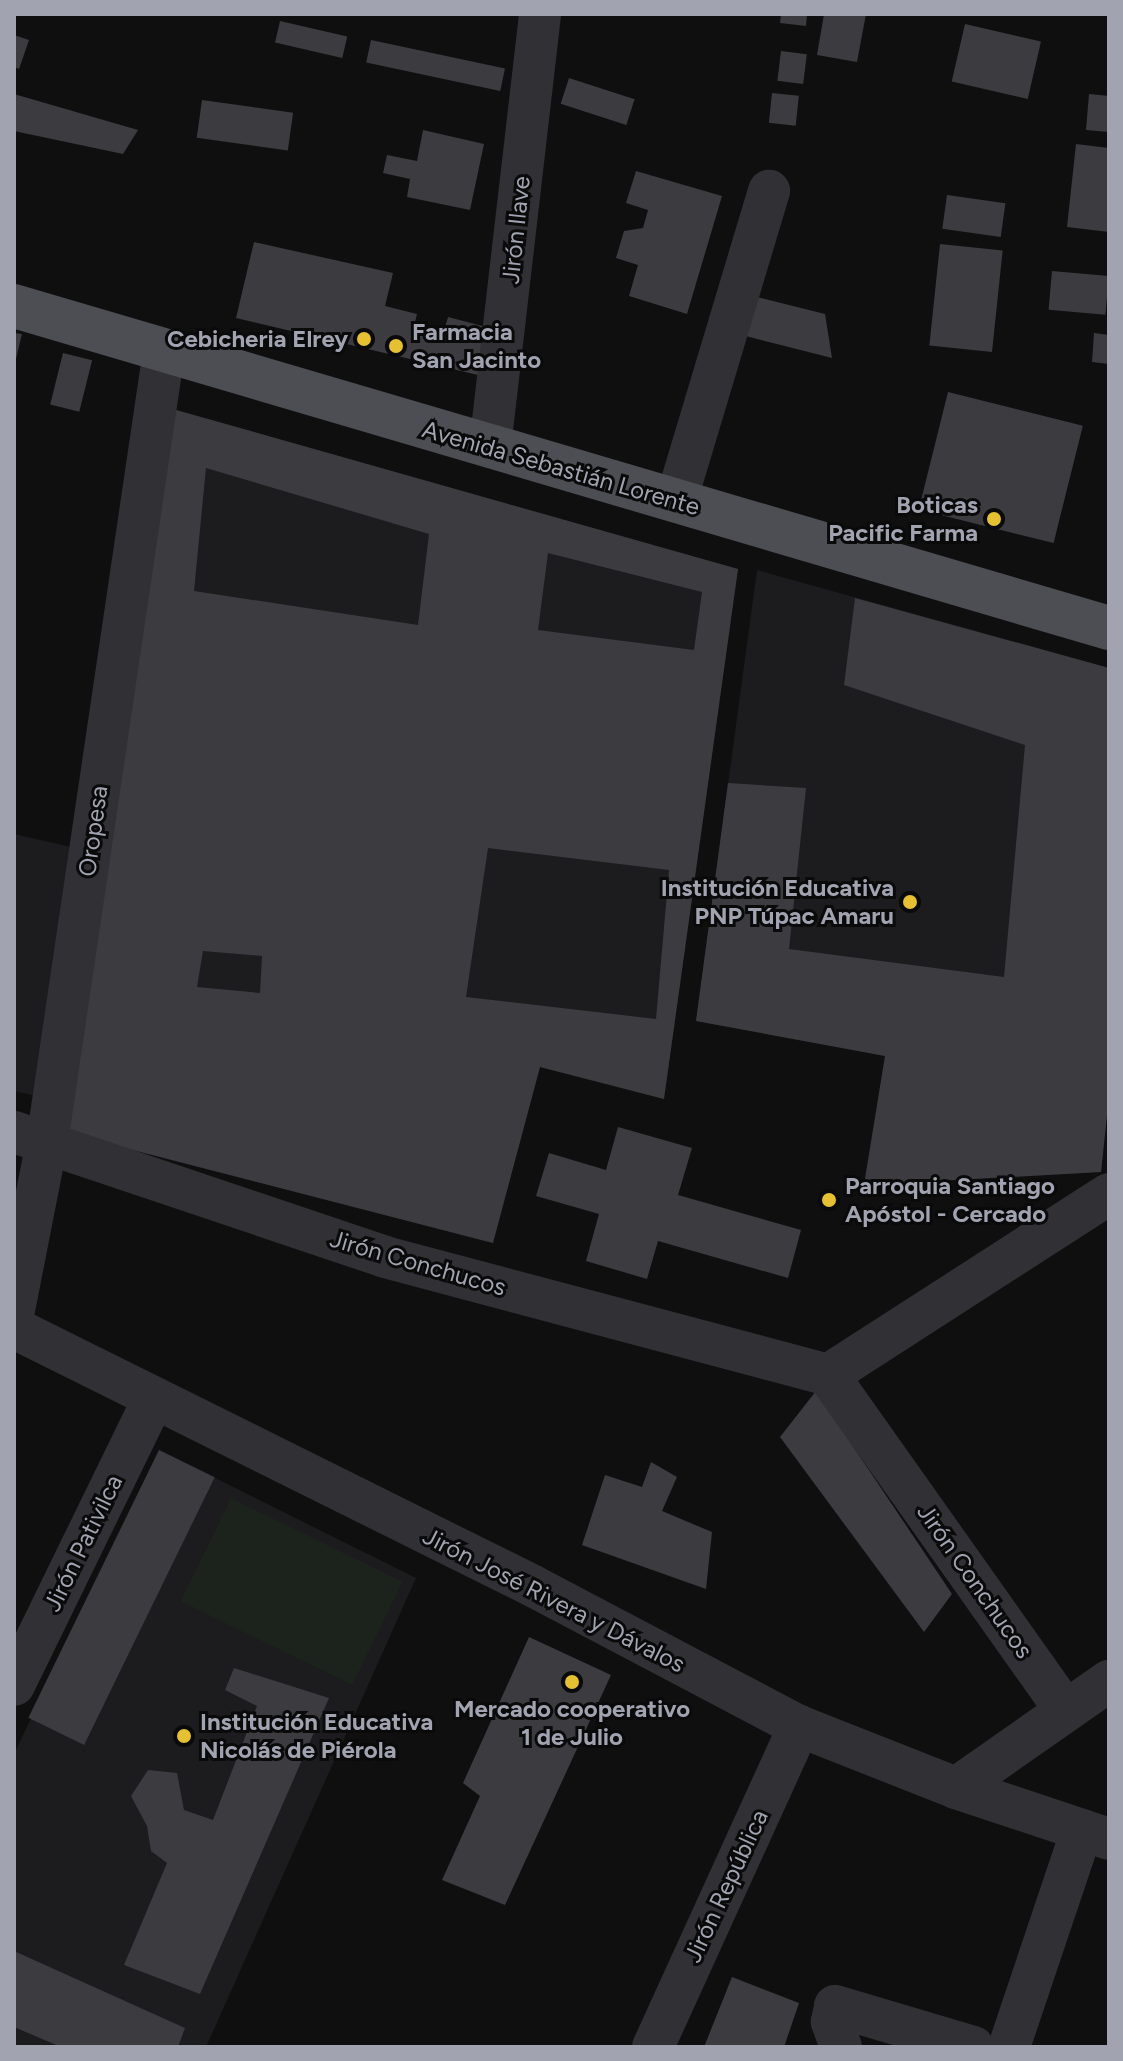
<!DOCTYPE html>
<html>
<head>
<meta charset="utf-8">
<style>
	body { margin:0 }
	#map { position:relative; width:1123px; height:2061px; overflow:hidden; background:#0f0f10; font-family:Figtree,sans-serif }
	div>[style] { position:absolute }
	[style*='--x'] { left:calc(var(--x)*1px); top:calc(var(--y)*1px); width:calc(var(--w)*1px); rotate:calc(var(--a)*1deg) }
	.built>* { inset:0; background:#1c1b1d }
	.green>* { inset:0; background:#1c231d; transform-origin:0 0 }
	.building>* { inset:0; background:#3c3c40; transform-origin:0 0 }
	.minor>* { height:42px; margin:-21px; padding:0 21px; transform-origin:21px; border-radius:21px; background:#313135 }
	.major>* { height:44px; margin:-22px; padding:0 22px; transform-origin:22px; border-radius:22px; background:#4d4d54 }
	.dots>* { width:22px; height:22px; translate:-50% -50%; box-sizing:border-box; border:4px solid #0a0a0b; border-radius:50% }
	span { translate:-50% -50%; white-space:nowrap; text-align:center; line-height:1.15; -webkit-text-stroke:6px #0a0a0b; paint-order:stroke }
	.street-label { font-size:24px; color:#a1a4b0 }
	.poi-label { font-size:24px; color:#a1a4b0; font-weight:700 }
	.left { translate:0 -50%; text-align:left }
	.right { translate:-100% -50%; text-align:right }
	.frame { position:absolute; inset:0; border:16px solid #a1a4b0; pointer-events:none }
</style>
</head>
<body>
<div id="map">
	<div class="built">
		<i style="clip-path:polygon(169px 408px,738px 569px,664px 1099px,540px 1067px,493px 1243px,63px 1132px)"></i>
		<i style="clip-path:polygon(757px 570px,1109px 668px,1109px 1096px,1101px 1172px,864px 1185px,885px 1056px,696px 1021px)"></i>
		<i style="clip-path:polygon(14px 834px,76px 848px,37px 1096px,14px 1091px)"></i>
		<i style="clip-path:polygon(159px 1450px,416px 1578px,206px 2047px,14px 2047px,14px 1754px)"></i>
	</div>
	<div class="green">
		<i style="left:231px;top:1498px;width:191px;height:115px;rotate:26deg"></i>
	</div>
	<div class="building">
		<i style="clip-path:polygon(781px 14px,807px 14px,806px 26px,780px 23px)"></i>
		<i style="clip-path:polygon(824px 14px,866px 14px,857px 62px,817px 55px)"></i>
		<i style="left:280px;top:21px;width:69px;height:22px;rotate:13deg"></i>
		<i style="left:965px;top:24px;width:78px;height:59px;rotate:13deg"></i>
		<i style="clip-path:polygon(14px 35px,29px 40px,19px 69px,14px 67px)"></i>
		<i style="left:371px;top:40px;width:137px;height:23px;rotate:12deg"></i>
		<i style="left:781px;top:51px;width:26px;height:30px;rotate:7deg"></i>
		<i style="left:569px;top:78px;width:69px;height:27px;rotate:18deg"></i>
		<i style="left:772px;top:93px;width:27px;height:30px;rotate:6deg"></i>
		<i style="clip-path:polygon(14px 94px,138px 130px,123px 154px,14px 131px)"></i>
		<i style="clip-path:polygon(1089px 94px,1109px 96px,1109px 132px,1086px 130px)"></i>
		<i style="left:202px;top:100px;width:92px;height:38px;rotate:8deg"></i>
		<i style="clip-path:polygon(423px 130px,484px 144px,470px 210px,407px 197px,410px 179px,383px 173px,387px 155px,417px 161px)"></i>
		<i style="clip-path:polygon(1076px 144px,1109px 148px,1109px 232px,1067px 227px)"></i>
		<i style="clip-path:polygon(636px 171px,722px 196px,687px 314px,629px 296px,638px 265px,616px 258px,624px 231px,643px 228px,648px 210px,626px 203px)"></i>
		<i style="left:947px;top:195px;width:59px;height:34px;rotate:8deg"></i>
		<i style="clip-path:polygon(254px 242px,393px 273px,385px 306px,417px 314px,413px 330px,442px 338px,448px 317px,490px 328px,478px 375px,236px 318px)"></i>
		<i style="left:940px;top:244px;width:63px;height:102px;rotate:6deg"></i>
		<i style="left:1052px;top:271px;width:57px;height:39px;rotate:5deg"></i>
		<i style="clip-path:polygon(745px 294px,825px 314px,832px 358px,734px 333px)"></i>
		<i style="clip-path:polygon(14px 333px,22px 334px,15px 363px,14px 363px)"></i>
		<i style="clip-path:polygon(1094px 333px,1109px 335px,1109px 364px,1092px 362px)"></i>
		<i style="left:63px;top:353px;width:30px;height:53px;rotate:14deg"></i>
		<i style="left:948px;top:392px;width:139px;height:121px;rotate:14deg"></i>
		<i style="clip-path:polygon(evenodd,169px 408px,738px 569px,664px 1099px,540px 1067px,493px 1243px,63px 1132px,169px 408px,206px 468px,429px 534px,418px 625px,194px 591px,206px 468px,169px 408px,548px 553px,702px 592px,694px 650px,538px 630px,548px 553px,169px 408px,488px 848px,669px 870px,656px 1019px,466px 997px,488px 848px,169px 408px,203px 951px,262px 956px,260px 993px,197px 987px,203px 951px)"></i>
		<i style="clip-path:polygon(855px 598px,1109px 668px,1109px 1096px,1101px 1172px,864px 1185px,885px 1056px,696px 1021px,728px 783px,806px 788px,789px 949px,1004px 977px,1025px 745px,844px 685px)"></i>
		<i style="clip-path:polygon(618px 1127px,692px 1148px,678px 1195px,801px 1230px,788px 1278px,658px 1241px,647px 1279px,586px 1261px,599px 1214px,536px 1196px,549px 1153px,606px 1170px)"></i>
		<i style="clip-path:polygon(816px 1391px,952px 1594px,924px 1632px,780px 1437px)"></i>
		<i style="left:159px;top:1450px;width:62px;height:298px;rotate:26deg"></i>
		<i style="clip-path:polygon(651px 1462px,677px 1477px,662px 1511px,712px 1532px,706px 1589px,582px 1545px,605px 1475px,642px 1487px)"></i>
		<i style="clip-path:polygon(529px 1637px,611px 1675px,505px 1905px,442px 1880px,480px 1796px,463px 1783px)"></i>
		<i style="clip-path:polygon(234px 1668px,329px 1698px,200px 1994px,124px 1965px,167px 1863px,151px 1851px,147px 1826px,131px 1796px,148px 1770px,177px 1773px,184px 1810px,213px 1820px,257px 1706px,225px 1690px)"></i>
		<i style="clip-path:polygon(14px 1951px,185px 2028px,178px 2047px,61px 2047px,14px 2027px)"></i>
		<i style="clip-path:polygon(732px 1977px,799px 2003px,784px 2047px,704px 2047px)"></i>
	</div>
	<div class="minor">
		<i style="--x:490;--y:447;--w:436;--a:-83.4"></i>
		<i style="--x:676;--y:501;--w:324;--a:-73.3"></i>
		<i style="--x:14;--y:1132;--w:391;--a:18.6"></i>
		<i style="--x:385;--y:1257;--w:458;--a:14.9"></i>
		<i style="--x:828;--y:1375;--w:410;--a:54.7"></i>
		<i style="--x:14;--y:1310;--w:171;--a:-78.9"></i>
		<i style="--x:47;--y:1142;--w:800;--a:-81.59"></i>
		<i style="--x:14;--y:1328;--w:580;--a:26.43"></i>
		<i style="--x:533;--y:1586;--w:301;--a:27.8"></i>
		<i style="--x:799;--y:1726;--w:169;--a:21.5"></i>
		<i style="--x:956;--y:1788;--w:161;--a:18.4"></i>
		<i style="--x:828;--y:1375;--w:334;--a:-32.8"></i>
		<i style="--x:14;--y:1685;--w:317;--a:-64"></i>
		<i style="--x:956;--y:1788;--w:187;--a:-35"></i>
		<i style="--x:653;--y:2047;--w:353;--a:-65.5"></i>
		<i style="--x:841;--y:2047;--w:27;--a:-110"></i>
		<i style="--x:832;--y:2022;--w:16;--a:-79"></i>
		<i style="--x:835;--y:2006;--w:144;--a:16.5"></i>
		<i style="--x:1009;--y:2047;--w:229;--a:-71.4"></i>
	</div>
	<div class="major">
		<i style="--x:14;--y:306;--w:1141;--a:16.39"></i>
	</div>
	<div class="dots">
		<i style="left:364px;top:339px;background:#e5c033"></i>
		<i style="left:396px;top:346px;background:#e5c033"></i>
		<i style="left:994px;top:519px;background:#e5c033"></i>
		<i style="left:910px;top:902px;background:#e5c033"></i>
		<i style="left:829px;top:1200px;background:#e5c033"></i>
		<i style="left:572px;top:1682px;background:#e5c033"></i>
		<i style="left:184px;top:1736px;background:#e5c033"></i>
	</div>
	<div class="street-label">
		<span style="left:516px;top:230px;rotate:-84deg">Jirón Ilave</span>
		<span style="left:561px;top:468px;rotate:16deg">Avenida Sebastián Lorente</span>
		<span style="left:93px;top:831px;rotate:-82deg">Oropesa</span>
		<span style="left:418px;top:1263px;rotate:16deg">Jirón Conchucos</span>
		<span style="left:83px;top:1543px;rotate:-64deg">Jirón Pativilca</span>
		<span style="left:975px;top:1581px;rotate:55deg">Jirón Conchucos</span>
		<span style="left:554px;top:1600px;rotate:27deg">Jirón José Rivera y Dávalos</span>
		<span style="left:726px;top:1886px;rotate:-65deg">Jirón República</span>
	</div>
	<div class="poi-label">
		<span class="left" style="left:412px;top:346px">Farmacia<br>San Jacinto</span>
		<span class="right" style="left:348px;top:339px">Cebicheria Elrey</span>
		<span class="right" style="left:978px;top:519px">Boticas<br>Pacific Farma</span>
		<span class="right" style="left:894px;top:902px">Institución Educativa<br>PNP Túpac Amaru</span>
		<span class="left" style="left:845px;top:1200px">Parroquia Santiago<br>Apóstol - Cercado</span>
		<span style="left:572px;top:1723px">Mercado cooperativo<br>1 de Julio</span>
		<span class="left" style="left:200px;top:1736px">Institución Educativa<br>Nicolás de Piérola</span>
	</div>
	<div class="frame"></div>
</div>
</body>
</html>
